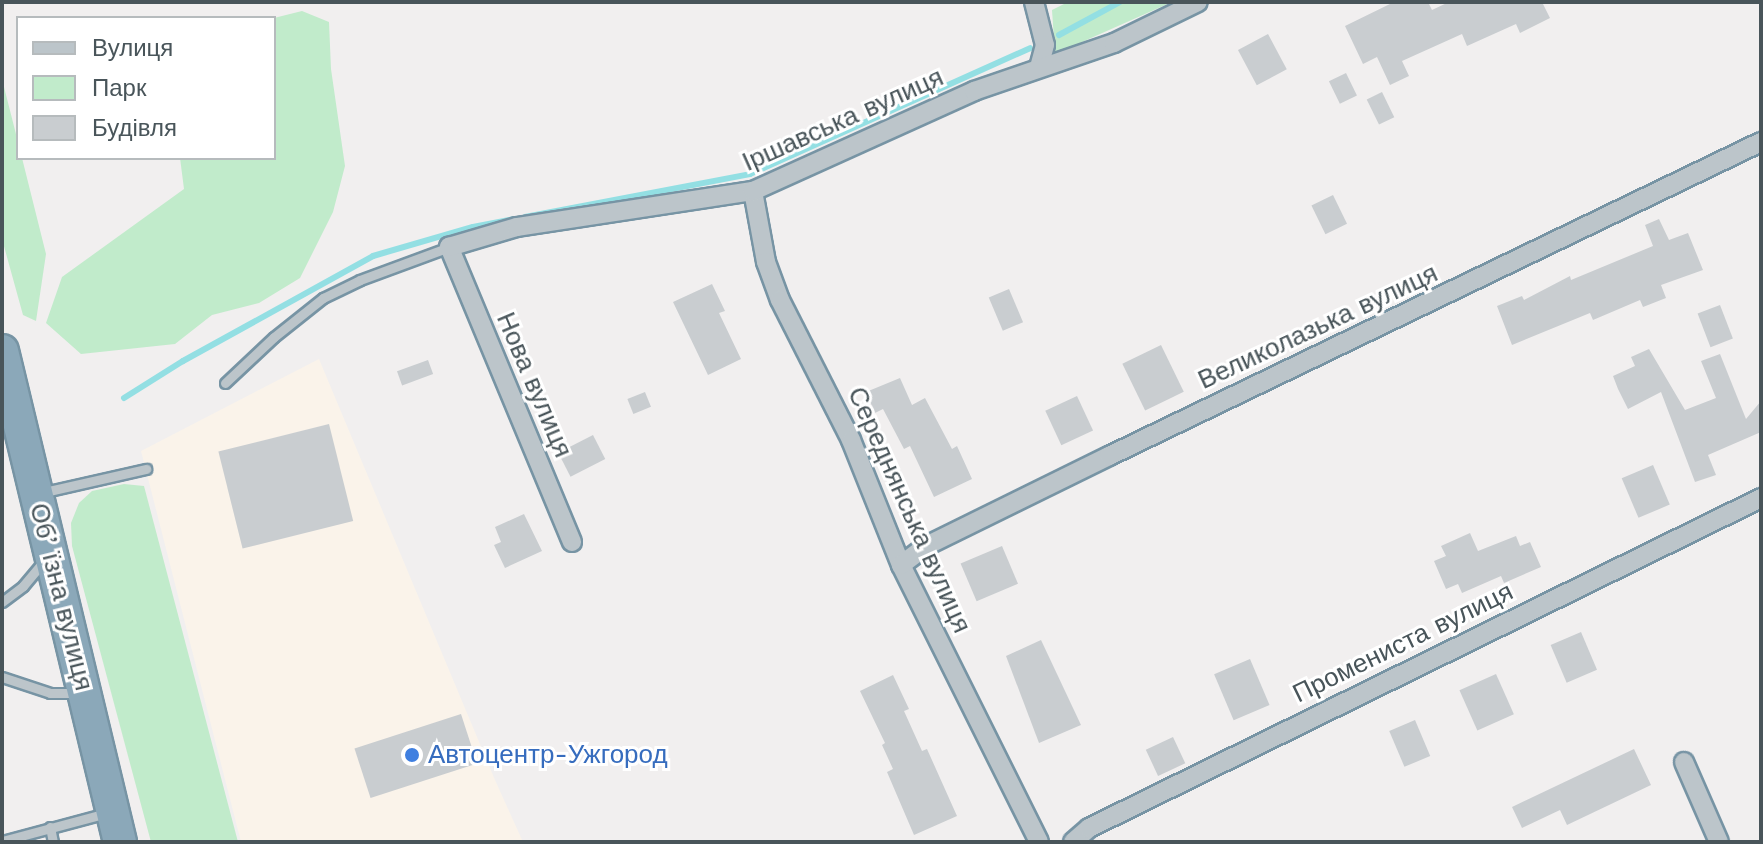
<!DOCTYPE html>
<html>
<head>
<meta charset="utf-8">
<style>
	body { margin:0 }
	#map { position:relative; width:1763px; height:844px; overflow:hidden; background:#f1efef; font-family:"Work Sans",sans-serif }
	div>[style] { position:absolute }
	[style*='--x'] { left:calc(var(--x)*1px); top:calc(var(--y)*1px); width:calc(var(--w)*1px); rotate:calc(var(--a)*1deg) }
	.commercial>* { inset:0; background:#faf3ea }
	.green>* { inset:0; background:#c1ebcb }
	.stream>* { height:6px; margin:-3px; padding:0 3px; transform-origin:3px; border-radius:3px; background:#93dfe3 }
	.building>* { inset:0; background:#c9cdd0; transform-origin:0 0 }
	.roads { filter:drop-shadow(2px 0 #7794a4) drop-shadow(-2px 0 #7794a4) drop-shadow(0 2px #7794a4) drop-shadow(0 -2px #7794a4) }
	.lane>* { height:9px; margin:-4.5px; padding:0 4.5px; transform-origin:4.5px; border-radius:4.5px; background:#bcc5ca }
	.street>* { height:18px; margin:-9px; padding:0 9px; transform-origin:9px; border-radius:9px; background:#bcc5ca }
	.highway>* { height:32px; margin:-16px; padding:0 16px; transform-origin:16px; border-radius:16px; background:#8ba8b9 }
	.dots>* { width:22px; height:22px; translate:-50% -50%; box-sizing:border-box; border:4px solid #fff; border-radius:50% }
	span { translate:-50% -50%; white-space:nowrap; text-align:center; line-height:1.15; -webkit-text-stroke:6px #fff; paint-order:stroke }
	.street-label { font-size:26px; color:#49555a }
	.shop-label { font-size:26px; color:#366cbe }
	.left { translate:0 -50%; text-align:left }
	.frame { position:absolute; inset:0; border:4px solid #49555a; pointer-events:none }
	.legend { position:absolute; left:16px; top:16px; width:260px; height:144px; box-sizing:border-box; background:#fff; border:2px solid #b6bbbd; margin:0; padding:10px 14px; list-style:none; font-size:24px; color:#49555a }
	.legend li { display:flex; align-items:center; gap:16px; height:40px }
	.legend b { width:40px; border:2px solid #b6bbbd }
</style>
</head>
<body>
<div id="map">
	<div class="commercial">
		<i style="clip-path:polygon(319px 359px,495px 780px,523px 842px,241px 842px,141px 451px)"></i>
	</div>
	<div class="green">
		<i style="clip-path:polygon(1068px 2px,1172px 2px,1055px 54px,1052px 10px)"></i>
		<i style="clip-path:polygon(302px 11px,329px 22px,331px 69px,345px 166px,333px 212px,300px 278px,259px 303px,212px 315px,175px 344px,81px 354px,46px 323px,62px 277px,184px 189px,180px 158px,274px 158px,274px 18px)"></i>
		<i style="clip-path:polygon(2px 79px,18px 142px,18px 158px,22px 158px,46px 254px,36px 321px,23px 315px,2px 239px)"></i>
		<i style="clip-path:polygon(124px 484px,144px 486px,238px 842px,151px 842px,72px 546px,71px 523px,79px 503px,92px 491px)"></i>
	</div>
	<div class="stream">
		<i style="--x:1059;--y:35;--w:69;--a:-28.4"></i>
		<i style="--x:525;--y:217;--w:229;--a:-10.8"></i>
		<i style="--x:750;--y:174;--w:307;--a:-24.2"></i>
		<i style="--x:124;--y:398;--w:70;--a:-32.1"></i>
		<i style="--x:183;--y:361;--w:217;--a:-28.9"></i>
		<i style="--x:373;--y:256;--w:104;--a:-16.2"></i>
		<i style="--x:473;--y:227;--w:42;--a:-11"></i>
	</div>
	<div class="building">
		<i style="clip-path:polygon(1394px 2px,1428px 2px,1432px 10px,1449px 2px,1542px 2px,1550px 18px,1520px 33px,1516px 24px,1467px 46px,1462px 34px,1402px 61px,1409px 76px,1390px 85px,1377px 57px,1363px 64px,1345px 26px)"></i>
		<i style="left:1268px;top:34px;width:40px;height:34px;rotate:62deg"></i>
		<i style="left:1346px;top:73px;width:25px;height:19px;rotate:64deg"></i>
		<i style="left:1382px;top:92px;width:28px;height:17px;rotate:64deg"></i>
		<i style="left:1333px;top:195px;width:32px;height:24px;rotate:64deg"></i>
		<i style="clip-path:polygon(1659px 219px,1669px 240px,1688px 233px,1703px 270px,1661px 285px,1666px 298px,1643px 307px,1640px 300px,1593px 320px,1590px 313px,1512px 345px,1497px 306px,1522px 296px,1524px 300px,1570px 276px,1571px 280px,1653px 246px,1645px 225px)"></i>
		<i style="clip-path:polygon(712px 284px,725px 311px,719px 313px,741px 359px,708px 375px,673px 302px)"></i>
		<i style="left:1009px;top:289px;width:36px;height:22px;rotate:67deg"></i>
		<i style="left:1720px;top:305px;width:36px;height:24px;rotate:69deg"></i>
		<i style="left:1161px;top:345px;width:52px;height:43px;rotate:64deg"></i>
		<i style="clip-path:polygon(1649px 349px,1685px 410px,1716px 398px,1701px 361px,1720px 354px,1746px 419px,1761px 401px,1761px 432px,1708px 455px,1716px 475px,1695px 482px,1661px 392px,1628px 409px,1618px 389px,1613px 376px,1635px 366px,1631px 357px)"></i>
		<i style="left:428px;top:360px;width:15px;height:33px;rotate:70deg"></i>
		<i style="clip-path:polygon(900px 378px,912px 405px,925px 398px,952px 449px,957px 446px,972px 479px,934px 497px,910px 446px,904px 449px,883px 409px,875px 413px,866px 392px)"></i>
		<i style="left:645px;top:392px;width:16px;height:19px;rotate:68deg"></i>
		<i style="left:1077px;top:396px;width:38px;height:35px;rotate:65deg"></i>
		<i style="left:329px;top:424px;width:100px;height:114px;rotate:76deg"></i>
		<i style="left:593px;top:435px;width:27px;height:39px;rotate:63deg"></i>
		<i style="left:1653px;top:465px;width:43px;height:34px;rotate:67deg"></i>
		<i style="clip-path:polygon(524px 514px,542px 551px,505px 568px,494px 545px,501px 542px,495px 527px)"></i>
		<i style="clip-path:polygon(1470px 533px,1478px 551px,1516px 536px,1520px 546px,1530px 542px,1541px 567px,1504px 583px,1501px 576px,1462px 593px,1458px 584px,1446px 589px,1434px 561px,1446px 556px,1441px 546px)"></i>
		<i style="left:1002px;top:546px;width:41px;height:45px;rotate:67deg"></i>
		<i style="left:1581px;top:632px;width:41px;height:33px;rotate:67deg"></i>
		<i style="clip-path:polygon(1041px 640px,1081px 725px,1039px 743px,1006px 656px)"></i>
		<i style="left:1250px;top:659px;width:50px;height:39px;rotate:67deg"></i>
		<i style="left:1496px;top:674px;width:44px;height:40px;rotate:66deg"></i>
		<i style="clip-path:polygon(893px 675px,909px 709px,904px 711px,922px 751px,927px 749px,957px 816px,914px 835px,887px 772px,893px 769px,882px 745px,885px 743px,860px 691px)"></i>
		<i style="left:461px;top:714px;width:52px;height:112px;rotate:72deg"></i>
		<i style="left:1415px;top:720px;width:39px;height:28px;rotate:67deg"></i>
		<i style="left:1173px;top:737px;width:29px;height:30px;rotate:65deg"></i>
		<i style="clip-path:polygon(1634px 749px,1651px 785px,1567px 825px,1560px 810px,1522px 828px,1512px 807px)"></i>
	</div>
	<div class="roads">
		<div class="lane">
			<i style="--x:225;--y:383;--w:67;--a:-43.2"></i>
			<i style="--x:274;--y:337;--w:63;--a:-38.5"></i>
			<i style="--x:323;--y:298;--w:41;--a:-25.9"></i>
			<i style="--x:360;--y:280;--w:95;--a:-20.3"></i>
			<i style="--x:40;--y:493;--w:109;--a:-12.8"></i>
			<i style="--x:2;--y:602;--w:26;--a:-37"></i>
			<i style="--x:23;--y:586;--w:35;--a:-50"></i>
			<i style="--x:2;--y:677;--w:51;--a:18.4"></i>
			<i style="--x:50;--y:693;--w:30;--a:0"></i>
			<i style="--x:50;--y:827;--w:15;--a:79"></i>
			<i style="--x:2;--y:841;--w:109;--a:-14.9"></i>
		</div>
		<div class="street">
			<i style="--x:1034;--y:2;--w:44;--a:75.7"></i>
			<i style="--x:1045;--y:45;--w:23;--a:105"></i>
			<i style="--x:753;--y:191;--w:72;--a:79.6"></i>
			<i style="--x:766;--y:262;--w:40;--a:69.8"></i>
			<i style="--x:780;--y:300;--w:157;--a:63.1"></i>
			<i style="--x:851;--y:440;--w:135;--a:68.2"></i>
			<i style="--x:901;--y:565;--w:309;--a:63.5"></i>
			<i style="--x:572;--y:542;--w:320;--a:-112.6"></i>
			<i style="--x:449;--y:247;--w:71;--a:-16.4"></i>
			<i style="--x:517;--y:227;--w:239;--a:-8.7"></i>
			<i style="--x:753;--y:191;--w:243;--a:-24.3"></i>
			<i style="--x:974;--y:91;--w:148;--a:-18.9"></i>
			<i style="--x:1114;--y:43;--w:93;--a:-26"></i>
			<i style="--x:901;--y:565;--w:34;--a:-37"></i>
			<i style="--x:928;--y:545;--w:202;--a:-26.2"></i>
			<i style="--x:1109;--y:456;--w:724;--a:-25.72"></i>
			<i style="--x:1684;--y:762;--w:87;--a:66.4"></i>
			<i style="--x:1073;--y:842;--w:21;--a:-41"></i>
			<i style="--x:1089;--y:828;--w:749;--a:-26.15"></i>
		</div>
		<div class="highway">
			<i style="--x:2;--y:351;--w:505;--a:76.49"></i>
		</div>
	</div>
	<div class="dots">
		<i style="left:412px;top:755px;background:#3f7fe0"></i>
	</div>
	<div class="street-label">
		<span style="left:843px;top:120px;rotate:-24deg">Іршавська вулиця</span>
		<span style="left:1318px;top:327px;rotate:-25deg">Великолазька вулиця</span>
		<span style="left:534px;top:385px;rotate:67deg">Нова вулиця</span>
		<span style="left:909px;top:510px;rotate:66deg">Середнянська вулиця</span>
		<span style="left:61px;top:597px;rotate:76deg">Обʼїзна вулиця</span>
		<span style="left:1403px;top:643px;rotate:-26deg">Промениста вулиця</span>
	</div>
	<div class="shop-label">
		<span class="left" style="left:428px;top:755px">Автоцентр-Ужгород</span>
	</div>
	<div class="frame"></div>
	<ul class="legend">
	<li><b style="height:10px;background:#bcc5ca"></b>Вулиця</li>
	<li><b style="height:22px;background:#c1ebcb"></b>Парк</li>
	<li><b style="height:22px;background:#c9cdd0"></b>Будівля</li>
	</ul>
</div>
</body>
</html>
